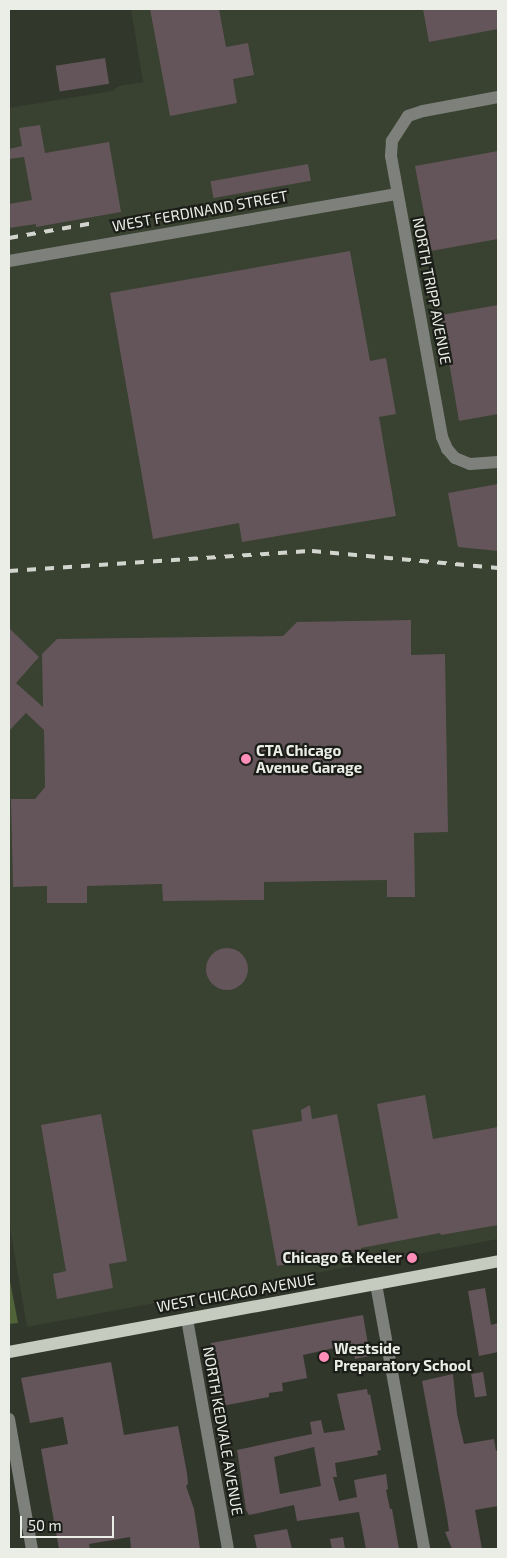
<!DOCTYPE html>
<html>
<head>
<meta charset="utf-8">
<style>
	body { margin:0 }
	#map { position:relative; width:507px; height:1558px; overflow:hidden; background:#32372c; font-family:"Exo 2",sans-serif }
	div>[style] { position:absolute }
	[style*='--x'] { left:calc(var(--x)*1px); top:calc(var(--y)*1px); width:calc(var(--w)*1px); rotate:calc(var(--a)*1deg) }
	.built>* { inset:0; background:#394130 }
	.green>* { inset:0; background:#506438 }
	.building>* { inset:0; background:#63555a; transform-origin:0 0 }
	.round { border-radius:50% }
	.minor>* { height:12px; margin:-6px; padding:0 6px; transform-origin:6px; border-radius:6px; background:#7d807b }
	.major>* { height:12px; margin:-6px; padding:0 6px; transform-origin:6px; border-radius:6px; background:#c6cbc0 }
	.rail>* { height:4px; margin-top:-2px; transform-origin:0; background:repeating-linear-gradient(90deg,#d2d5ce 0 9px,transparent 0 18px) }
	.dots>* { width:14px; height:14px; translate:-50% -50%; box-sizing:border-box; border:2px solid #1b1d18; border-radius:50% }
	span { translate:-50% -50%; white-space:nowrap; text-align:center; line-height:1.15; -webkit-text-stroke:4.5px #1b1d18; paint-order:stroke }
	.street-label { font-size:15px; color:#ebeee7 }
	.poi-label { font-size:15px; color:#ebeee7; font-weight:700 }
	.left { translate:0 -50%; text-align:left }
	.right { translate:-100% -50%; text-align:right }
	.frame { position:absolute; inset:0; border:10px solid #ebeee7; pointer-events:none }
	.scale { position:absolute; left:20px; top:1516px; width:94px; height:22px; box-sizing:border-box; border:2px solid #ebeee7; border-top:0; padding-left:6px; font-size:15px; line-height:18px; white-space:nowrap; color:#ebeee7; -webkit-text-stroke:4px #1b1d18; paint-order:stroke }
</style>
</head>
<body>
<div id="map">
	<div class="built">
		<i style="clip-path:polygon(131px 9px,498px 9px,498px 1239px,27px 1327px,9px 1222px,9px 108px,112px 91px,119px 86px,143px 82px)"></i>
	</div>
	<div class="green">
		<i style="clip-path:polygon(9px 1276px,18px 1323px,9px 1324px)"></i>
	</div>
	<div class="building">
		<i style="clip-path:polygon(150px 9px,219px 9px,226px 47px,248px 43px,254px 75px,233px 79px,237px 103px,170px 116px)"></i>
		<i style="clip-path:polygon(423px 9px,498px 9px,498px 29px,429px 42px)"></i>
		<i style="left:105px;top:58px;width:26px;height:50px;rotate:81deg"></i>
		<i style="clip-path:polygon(40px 125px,45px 153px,109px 142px,121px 212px,36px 227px,36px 224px,9px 228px,9px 204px,32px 200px,24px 157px,9px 159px,9px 149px,22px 146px,19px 128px)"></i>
		<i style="clip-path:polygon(498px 151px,498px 239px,431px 251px,415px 166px)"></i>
		<i style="left:308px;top:164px;width:17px;height:99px;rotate:80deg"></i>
		<i style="clip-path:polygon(350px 251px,370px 361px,386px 358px,396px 414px,379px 417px,396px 516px,242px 542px,239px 523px,153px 539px,110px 293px)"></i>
		<i style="clip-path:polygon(498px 305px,498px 414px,459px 421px,441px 315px)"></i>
		<i style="clip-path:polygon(498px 484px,498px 551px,458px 547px,448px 493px)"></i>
		<i style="clip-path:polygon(411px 620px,411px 655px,445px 654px,448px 832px,414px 833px,415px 897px,387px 897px,387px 880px,264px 882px,264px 900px,163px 901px,162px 884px,87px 886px,87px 903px,47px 903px,47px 886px,13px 887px,11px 799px,35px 799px,45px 787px,44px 730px,26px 713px,9px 731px,9px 628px,39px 657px,16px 683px,43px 707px,42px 654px,57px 639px,283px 636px,297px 622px)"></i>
		<i class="round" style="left:206px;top:948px;width:42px;height:42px"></i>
		<i style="clip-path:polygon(425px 1095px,433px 1139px,498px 1127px,498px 1225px,441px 1235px,440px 1233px,361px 1248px,361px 1251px,277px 1266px,252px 1130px,302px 1121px,301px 1110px,310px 1105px,312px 1119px,337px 1114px,358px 1226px,398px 1218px,377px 1104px)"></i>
		<i style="clip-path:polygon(101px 1114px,127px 1261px,109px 1264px,113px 1288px,57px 1299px,53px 1274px,66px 1271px,41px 1125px)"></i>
		<i style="clip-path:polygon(485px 1288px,491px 1325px,498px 1323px,498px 1352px,479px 1356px,468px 1291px)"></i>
		<i style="clip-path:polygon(363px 1315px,370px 1356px,355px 1359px,352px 1344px,303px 1355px,307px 1378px,282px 1383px,283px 1391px,269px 1393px,269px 1397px,222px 1406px,211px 1343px)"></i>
		<i style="clip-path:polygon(111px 1362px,124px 1435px,178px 1426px,187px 1473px,188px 1484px,186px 1486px,194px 1509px,200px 1549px,131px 1549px,130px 1537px,89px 1544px,90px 1549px,59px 1549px,41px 1449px,68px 1444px,63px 1417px,30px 1423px,21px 1378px)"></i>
		<i style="left:483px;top:1372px;width:24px;height:12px;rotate:81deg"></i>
		<i style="clip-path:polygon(453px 1374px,457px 1414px,464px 1444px,494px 1439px,496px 1451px,498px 1451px,498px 1506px,475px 1510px,482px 1549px,452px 1549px,445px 1532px,449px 1531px,447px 1517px,422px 1381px)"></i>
		<i style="clip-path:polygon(evenodd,367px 1389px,368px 1395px,370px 1394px,381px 1450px,377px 1451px,378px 1455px,335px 1463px,337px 1477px,333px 1477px,339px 1501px,357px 1497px,354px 1480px,386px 1474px,388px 1489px,386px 1490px,390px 1509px,392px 1509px,399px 1549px,366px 1549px,359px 1512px,297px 1521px,294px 1505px,249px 1515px,246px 1510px,237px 1450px,312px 1434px,310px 1422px,321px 1420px,324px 1433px,345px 1430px,337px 1394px,367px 1389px,314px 1447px,321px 1486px,280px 1494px,274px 1457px,314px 1447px)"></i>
		<i style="clip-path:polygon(287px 1529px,292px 1549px,257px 1549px,254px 1535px)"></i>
		<i style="clip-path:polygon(343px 1537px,345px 1549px,332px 1549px,330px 1539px)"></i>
	</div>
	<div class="minor">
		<i style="--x:498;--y:97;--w:76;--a:169.4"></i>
		<i style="--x:423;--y:111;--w:16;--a:162"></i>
		<i style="--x:408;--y:116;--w:30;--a:123"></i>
		<i style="--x:392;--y:141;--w:15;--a:94"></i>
		<i style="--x:391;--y:156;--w:286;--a:79.7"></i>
		<i style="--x:442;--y:437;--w:13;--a:67"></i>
		<i style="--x:447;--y:449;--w:12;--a:48"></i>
		<i style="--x:455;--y:458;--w:16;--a:22"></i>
		<i style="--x:470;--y:464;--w:28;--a:-4"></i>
		<i style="--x:9;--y:261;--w:394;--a:-9.8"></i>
		<i style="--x:376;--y:1284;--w:269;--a:79.7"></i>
		<i style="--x:187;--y:1319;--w:234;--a:79.9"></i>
		<i style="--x:9;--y:1419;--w:132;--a:80"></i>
	</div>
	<div class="major">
		<i style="--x:9;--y:1352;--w:497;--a:-10.5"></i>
	</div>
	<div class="rail">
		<i style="--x:9;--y:238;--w:86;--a:-10"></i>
		<i style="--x:9;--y:571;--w:304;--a:-3.8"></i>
		<i style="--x:312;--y:551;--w:187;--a:5.2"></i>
	</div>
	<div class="dots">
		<i style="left:246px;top:759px;background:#ff8eb9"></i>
		<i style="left:412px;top:1258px;background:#ff8eb9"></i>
		<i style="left:324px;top:1357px;background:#ff8eb9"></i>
	</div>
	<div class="street-label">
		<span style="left:200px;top:211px;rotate:-10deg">WEST FERDINAND STREET</span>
		<span style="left:432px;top:291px;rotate:79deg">NORTH TRIPP AVENUE</span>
		<span style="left:236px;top:1293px;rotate:-10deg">WEST CHICAGO AVENUE</span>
		<span style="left:223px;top:1431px;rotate:80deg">NORTH KEDVALE AVENUE</span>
	</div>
	<div class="poi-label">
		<span class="left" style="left:256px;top:759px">CTA Chicago<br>Avenue Garage</span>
		<span class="right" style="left:402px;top:1258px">Chicago &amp; Keeler</span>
		<span class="left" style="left:334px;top:1357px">Westside<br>Preparatory School</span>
	</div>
	<div class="frame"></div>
	<div class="scale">50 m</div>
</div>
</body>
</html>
